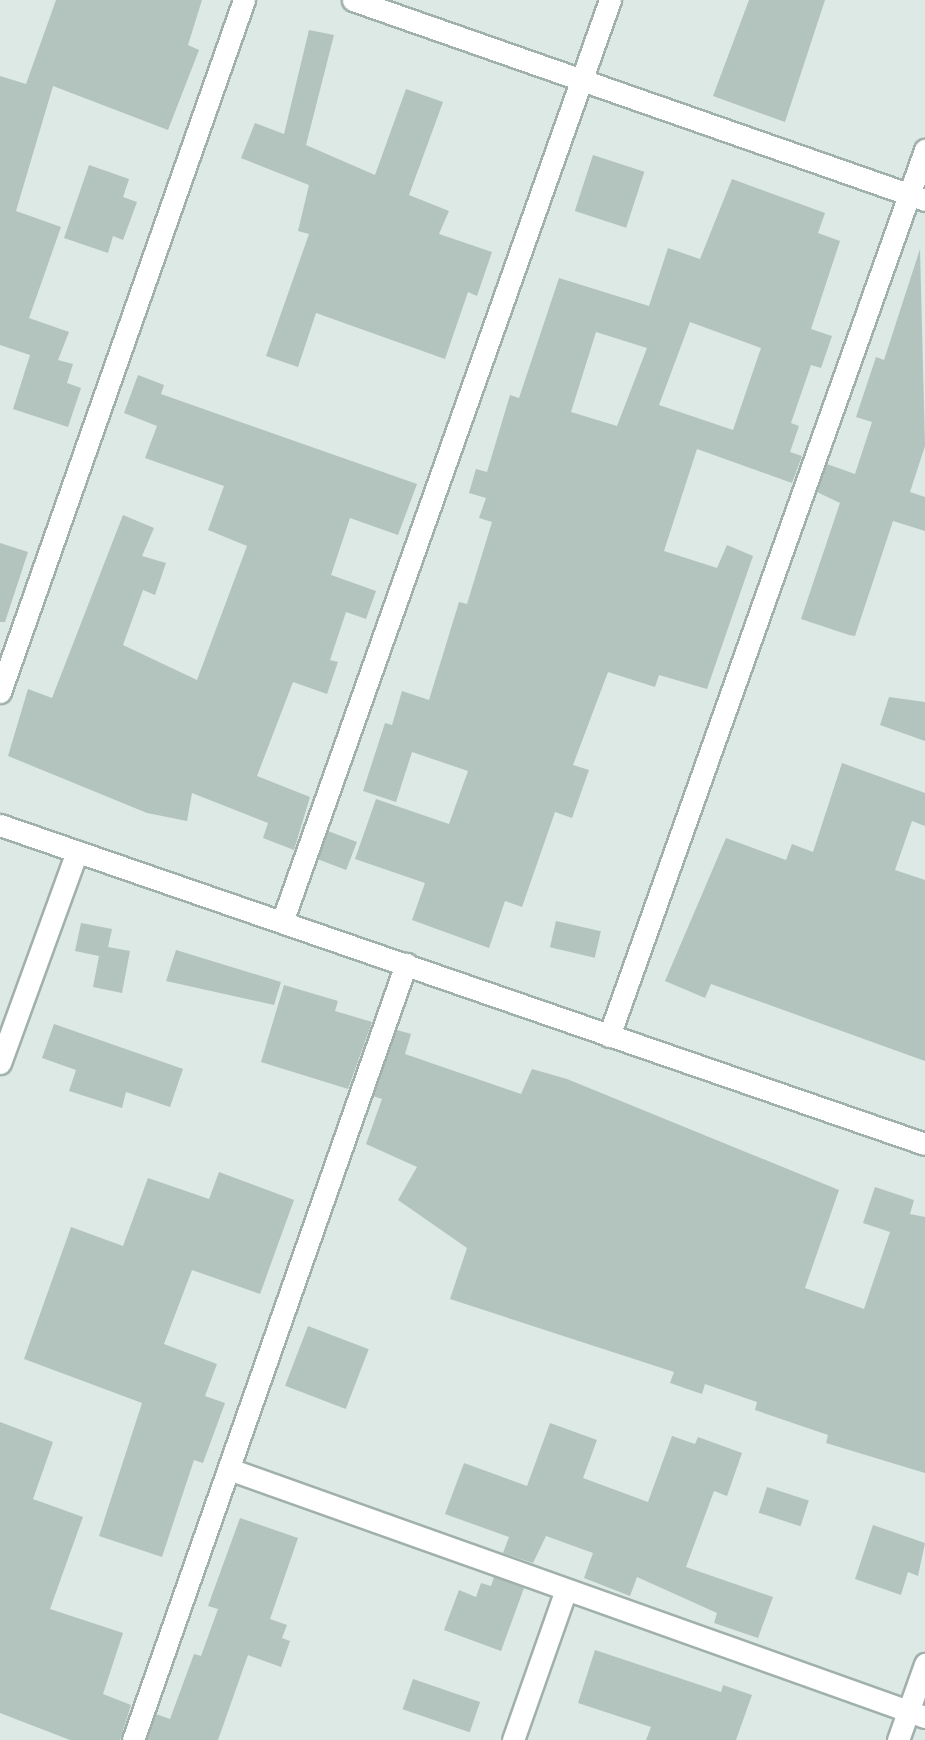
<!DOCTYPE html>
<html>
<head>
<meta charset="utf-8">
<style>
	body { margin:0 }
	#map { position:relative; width:925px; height:1740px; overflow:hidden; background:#dde9e5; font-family:Montserrat,sans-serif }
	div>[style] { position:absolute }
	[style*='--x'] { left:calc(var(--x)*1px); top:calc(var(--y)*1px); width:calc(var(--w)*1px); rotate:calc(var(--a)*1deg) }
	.building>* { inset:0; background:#b3c3be; transform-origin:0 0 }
	.roads { filter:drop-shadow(2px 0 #a0b0ac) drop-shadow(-2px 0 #a0b0ac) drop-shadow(0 2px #a0b0ac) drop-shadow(0 -2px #a0b0ac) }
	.minor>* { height:21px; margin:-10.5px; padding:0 10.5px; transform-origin:10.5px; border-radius:10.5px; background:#fff }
	.tertiary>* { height:21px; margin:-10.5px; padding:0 10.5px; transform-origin:10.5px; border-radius:10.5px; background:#fff }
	span { translate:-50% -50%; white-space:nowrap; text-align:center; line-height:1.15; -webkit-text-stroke:5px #edf6f2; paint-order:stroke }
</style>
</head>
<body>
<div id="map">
	<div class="building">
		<i style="clip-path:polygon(56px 0,202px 0,188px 45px,199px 50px,168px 130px,53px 86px,16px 211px,61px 227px,29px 318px,69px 332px,58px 360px,73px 364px,67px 383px,81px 388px,68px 427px,13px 409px,30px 355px,0 345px,0 76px,26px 84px)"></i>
		<i style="clip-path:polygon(749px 0,825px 0,785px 122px,713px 96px)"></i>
		<i style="clip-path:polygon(309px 30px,334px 35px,306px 145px,375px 175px,406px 89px,443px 102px,409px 195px,449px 211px,439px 234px,492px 252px,477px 296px,468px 292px,445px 359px,316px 313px,298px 367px,266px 356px,309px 234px,298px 231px,309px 185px,241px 158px,255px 123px,284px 134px)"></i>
		<i style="left:593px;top:155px;width:54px;height:59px;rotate:18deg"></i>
		<i style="clip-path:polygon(89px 165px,129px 179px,123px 197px,137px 202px,123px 240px,113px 236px,108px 253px,64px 238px)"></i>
		<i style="clip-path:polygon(evenodd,732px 179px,825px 213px,818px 233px,840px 241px,811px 329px,832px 336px,821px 368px,811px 365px,791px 423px,799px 426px,790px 452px,802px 456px,792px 483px,697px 449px,664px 551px,717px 568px,727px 545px,753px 556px,707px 689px,659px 675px,655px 687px,608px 672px,573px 765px,589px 770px,572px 818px,555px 812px,522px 907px,505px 901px,489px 948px,412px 920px,425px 883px,355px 859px,376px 799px,449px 824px,468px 771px,412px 752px,396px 802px,363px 791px,385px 723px,392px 725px,402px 691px,429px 700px,459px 602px,467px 604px,492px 522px,479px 518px,486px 498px,469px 493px,476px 469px,487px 472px,510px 395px,519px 398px,559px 278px,649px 306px,668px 248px,700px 259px,732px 179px,690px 322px,761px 348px,733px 430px,659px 405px,690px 322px,732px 179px,596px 332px,647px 348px,617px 426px,571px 412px,596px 332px)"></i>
		<i style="clip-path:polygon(920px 249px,925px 446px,910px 492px,925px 497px,925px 531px,893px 521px,855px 636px,849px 635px,801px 619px,840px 503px,817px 492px,827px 464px,855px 474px,872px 422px,856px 417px,876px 357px,884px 360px)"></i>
		<i style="clip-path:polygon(138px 375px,164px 385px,161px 394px,417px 484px,398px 535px,350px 518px,331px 575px,376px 591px,366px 619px,346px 612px,330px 660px,338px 662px,327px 694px,293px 682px,257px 776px,310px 797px,294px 850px,263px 838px,268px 823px,192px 793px,187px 821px,147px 813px,8px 756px,28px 689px,52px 698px,123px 515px,154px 528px,142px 556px,166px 563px,155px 595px,143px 590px,123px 645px,197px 680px,247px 546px,208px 530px,224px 486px,145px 458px,157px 426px,124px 413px)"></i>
		<i style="clip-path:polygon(0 543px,28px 552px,5px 622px,0 622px)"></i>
		<i style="clip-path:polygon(889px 697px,925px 702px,925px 741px,880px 725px)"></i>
		<i style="clip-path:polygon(842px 763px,925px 793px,925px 826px,912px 821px,895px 870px,925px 880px,925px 1061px,711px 984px,705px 998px,665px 981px,726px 838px,786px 860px,792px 844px,813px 852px)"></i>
		<i style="left:328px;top:831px;width:31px;height:30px;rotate:21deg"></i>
		<i style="left:556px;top:921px;width:46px;height:27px;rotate:13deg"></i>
		<i style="clip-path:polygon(81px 923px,112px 929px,108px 947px,130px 951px,122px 993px,93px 987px,99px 956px,75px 951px)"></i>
		<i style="clip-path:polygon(176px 950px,281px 982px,274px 1005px,166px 981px)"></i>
		<i style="clip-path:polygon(284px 985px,338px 1001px,335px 1011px,372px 1022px,348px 1089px,261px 1062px)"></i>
		<i style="clip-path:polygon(54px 1024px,183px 1069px,170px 1107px,126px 1092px,122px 1108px,69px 1091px,76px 1070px,42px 1058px)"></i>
		<i style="clip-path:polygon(397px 1030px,411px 1034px,405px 1054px,521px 1094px,532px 1069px,567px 1079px,839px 1190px,805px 1288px,864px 1309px,890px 1232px,863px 1223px,875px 1187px,914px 1200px,910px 1214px,925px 1217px,925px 1473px,826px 1443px,828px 1435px,755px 1410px,757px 1402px,705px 1384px,702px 1394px,670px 1383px,674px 1372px,450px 1299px,467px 1248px,398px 1200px,417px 1167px,366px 1144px,382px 1099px,373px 1096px)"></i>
		<i style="clip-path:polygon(219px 1172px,294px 1200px,260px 1294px,192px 1270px,164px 1344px,217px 1364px,205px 1396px,225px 1403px,203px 1463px,194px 1460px,162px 1557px,99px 1536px,142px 1403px,24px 1359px,71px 1227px,123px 1246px,148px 1178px,209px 1199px)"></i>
		<i style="left:308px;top:1326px;width:65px;height:64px;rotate:21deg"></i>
		<i style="clip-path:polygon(0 1422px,53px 1442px,33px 1499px,83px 1517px,50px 1609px,123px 1633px,103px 1694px,131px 1705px,120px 1740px,70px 1740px,0 1713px)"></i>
		<i style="clip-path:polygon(550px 1423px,597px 1440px,583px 1478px,648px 1502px,672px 1436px,695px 1444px,698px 1437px,742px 1453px,727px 1496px,714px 1491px,686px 1567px,773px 1597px,758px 1638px,714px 1623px,717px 1613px,637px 1577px,630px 1596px,584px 1578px,593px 1553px,546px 1536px,533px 1563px,503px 1553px,509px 1537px,445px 1514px,464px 1463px,527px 1486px)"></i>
		<i style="left:767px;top:1487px;width:44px;height:27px;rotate:18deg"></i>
		<i style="clip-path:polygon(240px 1518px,298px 1538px,270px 1619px,287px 1625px,282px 1638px,290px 1641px,281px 1667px,248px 1655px,218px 1740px,147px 1740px,156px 1714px,170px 1719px,194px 1654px,201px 1656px,218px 1609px,208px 1606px)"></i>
		<i style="clip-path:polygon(873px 1525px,925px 1543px,918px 1576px,908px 1572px,901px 1595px,855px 1579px)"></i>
		<i style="clip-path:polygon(494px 1577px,524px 1588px,501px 1651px,444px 1630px,459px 1590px,476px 1597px,481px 1583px,491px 1586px)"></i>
		<i style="clip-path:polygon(595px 1650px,721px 1692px,723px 1685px,752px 1695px,736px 1740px,646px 1740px,651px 1727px,578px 1703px)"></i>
		<i style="left:413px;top:1679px;width:71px;height:32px;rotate:19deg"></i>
	</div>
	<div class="roads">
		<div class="minor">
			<i style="--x:353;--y:0;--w:606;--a:19.27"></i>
			<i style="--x:0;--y:692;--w:734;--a:-70.58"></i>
			<i style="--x:282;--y:922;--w:979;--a:-70.42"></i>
			<i style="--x:609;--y:1036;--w:941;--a:-70.37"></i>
			<i style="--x:0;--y:1063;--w:225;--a:-70"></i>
			<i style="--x:229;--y:1469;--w:739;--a:19.61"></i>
			<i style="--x:133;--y:1740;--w:823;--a:-70.62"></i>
			<i style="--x:513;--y:1740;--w:157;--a:-70.6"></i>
			<i style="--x:898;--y:1740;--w:81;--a:-70.4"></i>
		</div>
		<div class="tertiary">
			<i style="--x:0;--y:825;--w:978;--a:19.03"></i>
		</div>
	</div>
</div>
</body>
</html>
